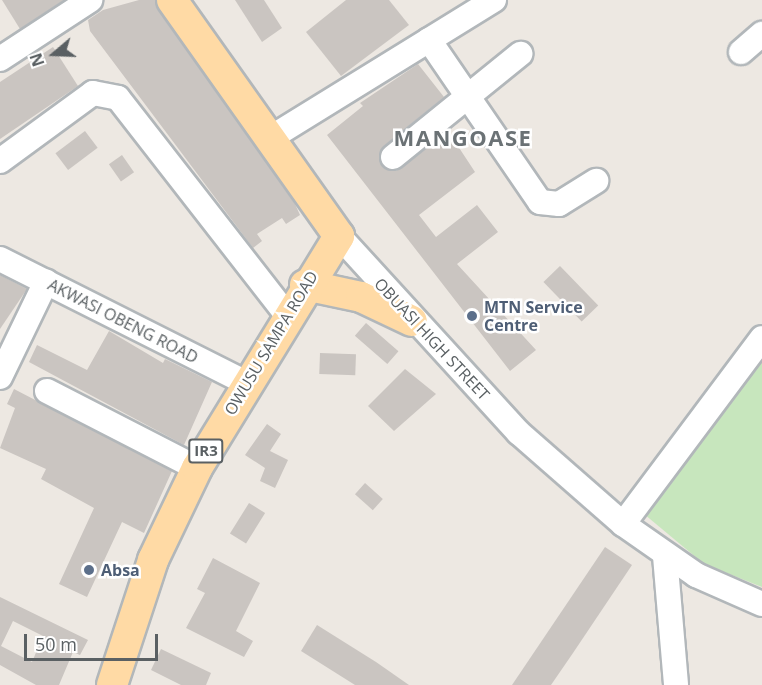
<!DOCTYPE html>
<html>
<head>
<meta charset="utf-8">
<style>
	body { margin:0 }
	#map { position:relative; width:762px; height:685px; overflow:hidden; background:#ede8e2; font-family:"Open Sans",sans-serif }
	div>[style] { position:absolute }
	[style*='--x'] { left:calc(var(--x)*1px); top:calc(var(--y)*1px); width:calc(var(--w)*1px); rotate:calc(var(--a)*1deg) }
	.green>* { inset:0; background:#c7e6bd }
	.building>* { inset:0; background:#cac5c1; transform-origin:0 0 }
	.roads { filter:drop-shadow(2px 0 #b2b7ba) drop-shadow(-2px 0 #b2b7ba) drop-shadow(0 2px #b2b7ba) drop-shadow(0 -2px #b2b7ba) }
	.minor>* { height:24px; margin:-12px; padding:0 12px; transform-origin:12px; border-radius:12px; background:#fff }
	.major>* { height:30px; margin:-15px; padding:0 15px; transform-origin:15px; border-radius:15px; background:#ffdaa5 }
	.dots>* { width:16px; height:16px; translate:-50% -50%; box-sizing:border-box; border:3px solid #fff; border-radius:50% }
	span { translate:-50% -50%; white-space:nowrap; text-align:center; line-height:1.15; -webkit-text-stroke:5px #fff; paint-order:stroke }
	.shield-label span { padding:2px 4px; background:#fff; border:2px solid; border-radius:4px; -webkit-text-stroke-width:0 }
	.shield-label { font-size:15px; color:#5a6063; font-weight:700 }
	.service-label { font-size:16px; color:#4e5e75; font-weight:700 }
	.left { translate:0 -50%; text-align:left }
	.street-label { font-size:16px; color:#5a6063 }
	.district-label { font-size:22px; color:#6b7275; font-weight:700; letter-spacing:1.5px }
	.north { position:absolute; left:24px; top:24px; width:60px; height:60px; -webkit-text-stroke:4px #fff; paint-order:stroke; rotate:251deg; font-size:16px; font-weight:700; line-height:24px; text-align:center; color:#5a6063 }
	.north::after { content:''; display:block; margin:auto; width:21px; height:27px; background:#5a6063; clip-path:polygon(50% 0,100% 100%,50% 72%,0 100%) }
	.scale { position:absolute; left:24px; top:634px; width:134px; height:27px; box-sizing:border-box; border:3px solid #5a6063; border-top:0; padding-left:8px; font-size:18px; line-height:21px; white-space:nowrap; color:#5a6063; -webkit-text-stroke:4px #fff; paint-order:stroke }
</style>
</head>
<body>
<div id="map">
	<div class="green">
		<i style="clip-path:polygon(762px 359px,762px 587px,704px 564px,644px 514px)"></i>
	</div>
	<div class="building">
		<i style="clip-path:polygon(2px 0,64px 0,20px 29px)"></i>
		<i style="clip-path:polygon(139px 0,155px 0,295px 204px,300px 215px,286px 224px,282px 218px,257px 234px,262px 241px,253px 248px,90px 31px,88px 20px,103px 10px)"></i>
		<i style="clip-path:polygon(235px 0,264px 0,282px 28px,262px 42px)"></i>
		<i style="clip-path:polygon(346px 0,389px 0,409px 25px,341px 76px,306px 32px)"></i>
		<i style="clip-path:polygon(53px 47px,78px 86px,0 139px,0 82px)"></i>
		<i style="clip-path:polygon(418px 64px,444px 97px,384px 146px,379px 160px,396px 171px,448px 131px,475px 172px,419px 215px,436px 237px,477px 205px,498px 232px,457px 264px,536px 350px,510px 371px,327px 135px,363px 106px,360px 103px)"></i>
		<i style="left:85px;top:131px;width:21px;height:37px;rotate:53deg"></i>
		<i style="left:122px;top:155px;width:21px;height:16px;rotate:55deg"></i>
		<i style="left:560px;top:266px;width:55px;height:23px;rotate:46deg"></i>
		<i style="clip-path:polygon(0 275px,27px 289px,0 329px)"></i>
		<i style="left:366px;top:323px;width:43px;height:17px;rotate:41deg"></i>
		<i style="clip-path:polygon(109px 331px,163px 363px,165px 359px,212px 382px,184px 445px,29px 362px,37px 345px,87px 370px)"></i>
		<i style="left:320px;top:353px;width:36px;height:21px;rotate:2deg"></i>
		<i style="clip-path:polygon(405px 369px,436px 394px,394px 431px,368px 406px)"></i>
		<i style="clip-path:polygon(14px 389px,172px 471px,144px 533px,122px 522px,87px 597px,59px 584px,94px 508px,41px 479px,46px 469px,0 448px,15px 408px,7px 404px)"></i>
		<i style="clip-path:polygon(267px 424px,281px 434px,270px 451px,288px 460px,275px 488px,260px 481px,265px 468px,245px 455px)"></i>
		<i style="left:365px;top:483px;width:24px;height:15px;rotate:42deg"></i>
		<i style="left:249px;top:503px;width:19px;height:36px;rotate:32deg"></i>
		<i style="clip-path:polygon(605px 547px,632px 565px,573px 653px,551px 685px,512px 685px)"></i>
		<i style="clip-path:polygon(213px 558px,260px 583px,236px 631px,253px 641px,244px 657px,186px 628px,205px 593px,197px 589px)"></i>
		<i style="clip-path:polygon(evenodd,0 597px,88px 640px,80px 655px,73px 652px,59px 685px,36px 685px,0 665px,0 597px,13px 621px,43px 636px,32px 662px,1px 646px,13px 621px)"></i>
		<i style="clip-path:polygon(317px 625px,376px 662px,409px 685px,355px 685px,301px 651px)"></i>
		<i style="clip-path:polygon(161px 649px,211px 673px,206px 685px,181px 685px,151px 670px)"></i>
	</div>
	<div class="roads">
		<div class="minor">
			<i style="--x:429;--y:40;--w:196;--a:55.6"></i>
			<i style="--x:540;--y:202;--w:19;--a:6"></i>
			<i style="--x:559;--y:204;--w:44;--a:-31.9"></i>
			<i style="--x:741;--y:52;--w:28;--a:-41"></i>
			<i style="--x:0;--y:59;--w:108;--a:-33.2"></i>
			<i style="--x:272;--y:137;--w:261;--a:-31.7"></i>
			<i style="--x:393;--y:157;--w:164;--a:-39"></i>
			<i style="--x:0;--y:161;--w:115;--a:-36.2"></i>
			<i style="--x:93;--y:93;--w:25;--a:11"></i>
			<i style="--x:118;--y:98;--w:275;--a:52.1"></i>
			<i style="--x:339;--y:236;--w:267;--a:47.6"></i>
			<i style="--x:519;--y:433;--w:138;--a:41.2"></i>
			<i style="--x:623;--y:524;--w:89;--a:34.9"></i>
			<i style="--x:696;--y:575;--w:72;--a:23.7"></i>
			<i style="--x:0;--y:259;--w:274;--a:26.7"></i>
			<i style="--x:0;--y:377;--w:106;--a:-64.2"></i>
			<i style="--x:47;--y:391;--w:169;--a:27.2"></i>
			<i style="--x:623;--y:524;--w:232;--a:-53.2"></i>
			<i style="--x:665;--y:556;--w:129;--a:85.1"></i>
		</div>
		<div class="major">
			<i style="--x:305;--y:285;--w:57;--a:12.1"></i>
			<i style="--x:361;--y:297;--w:56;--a:25.2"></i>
			<i style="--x:112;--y:685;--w:132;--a:-71.8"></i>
			<i style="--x:153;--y:560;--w:102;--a:-64.4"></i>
			<i style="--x:197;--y:468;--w:272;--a:-58.5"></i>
			<i style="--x:339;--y:236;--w:289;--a:-125.3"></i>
		</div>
	</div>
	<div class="dots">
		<i style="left:472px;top:316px;background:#5c6f8a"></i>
		<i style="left:89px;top:570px;background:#5c6f8a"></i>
	</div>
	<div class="shield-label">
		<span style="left:206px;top:451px">IR3</span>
	</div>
	<div class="service-label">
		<span class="left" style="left:484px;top:316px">MTN Service<br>Centre</span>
		<span class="left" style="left:101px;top:570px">Absa</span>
	</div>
	<div class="street-label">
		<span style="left:123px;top:321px;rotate:27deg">AKWASI OBENG ROAD</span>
		<span style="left:432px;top:339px;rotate:47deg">OBUASI HIGH STREET</span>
		<span style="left:271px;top:343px;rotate:-59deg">OWUSU SAMPA ROAD</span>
	</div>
	<div class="district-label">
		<span style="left:463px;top:138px">MANGOASE</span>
	</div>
	<div class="north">N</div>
	<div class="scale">50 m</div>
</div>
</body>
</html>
